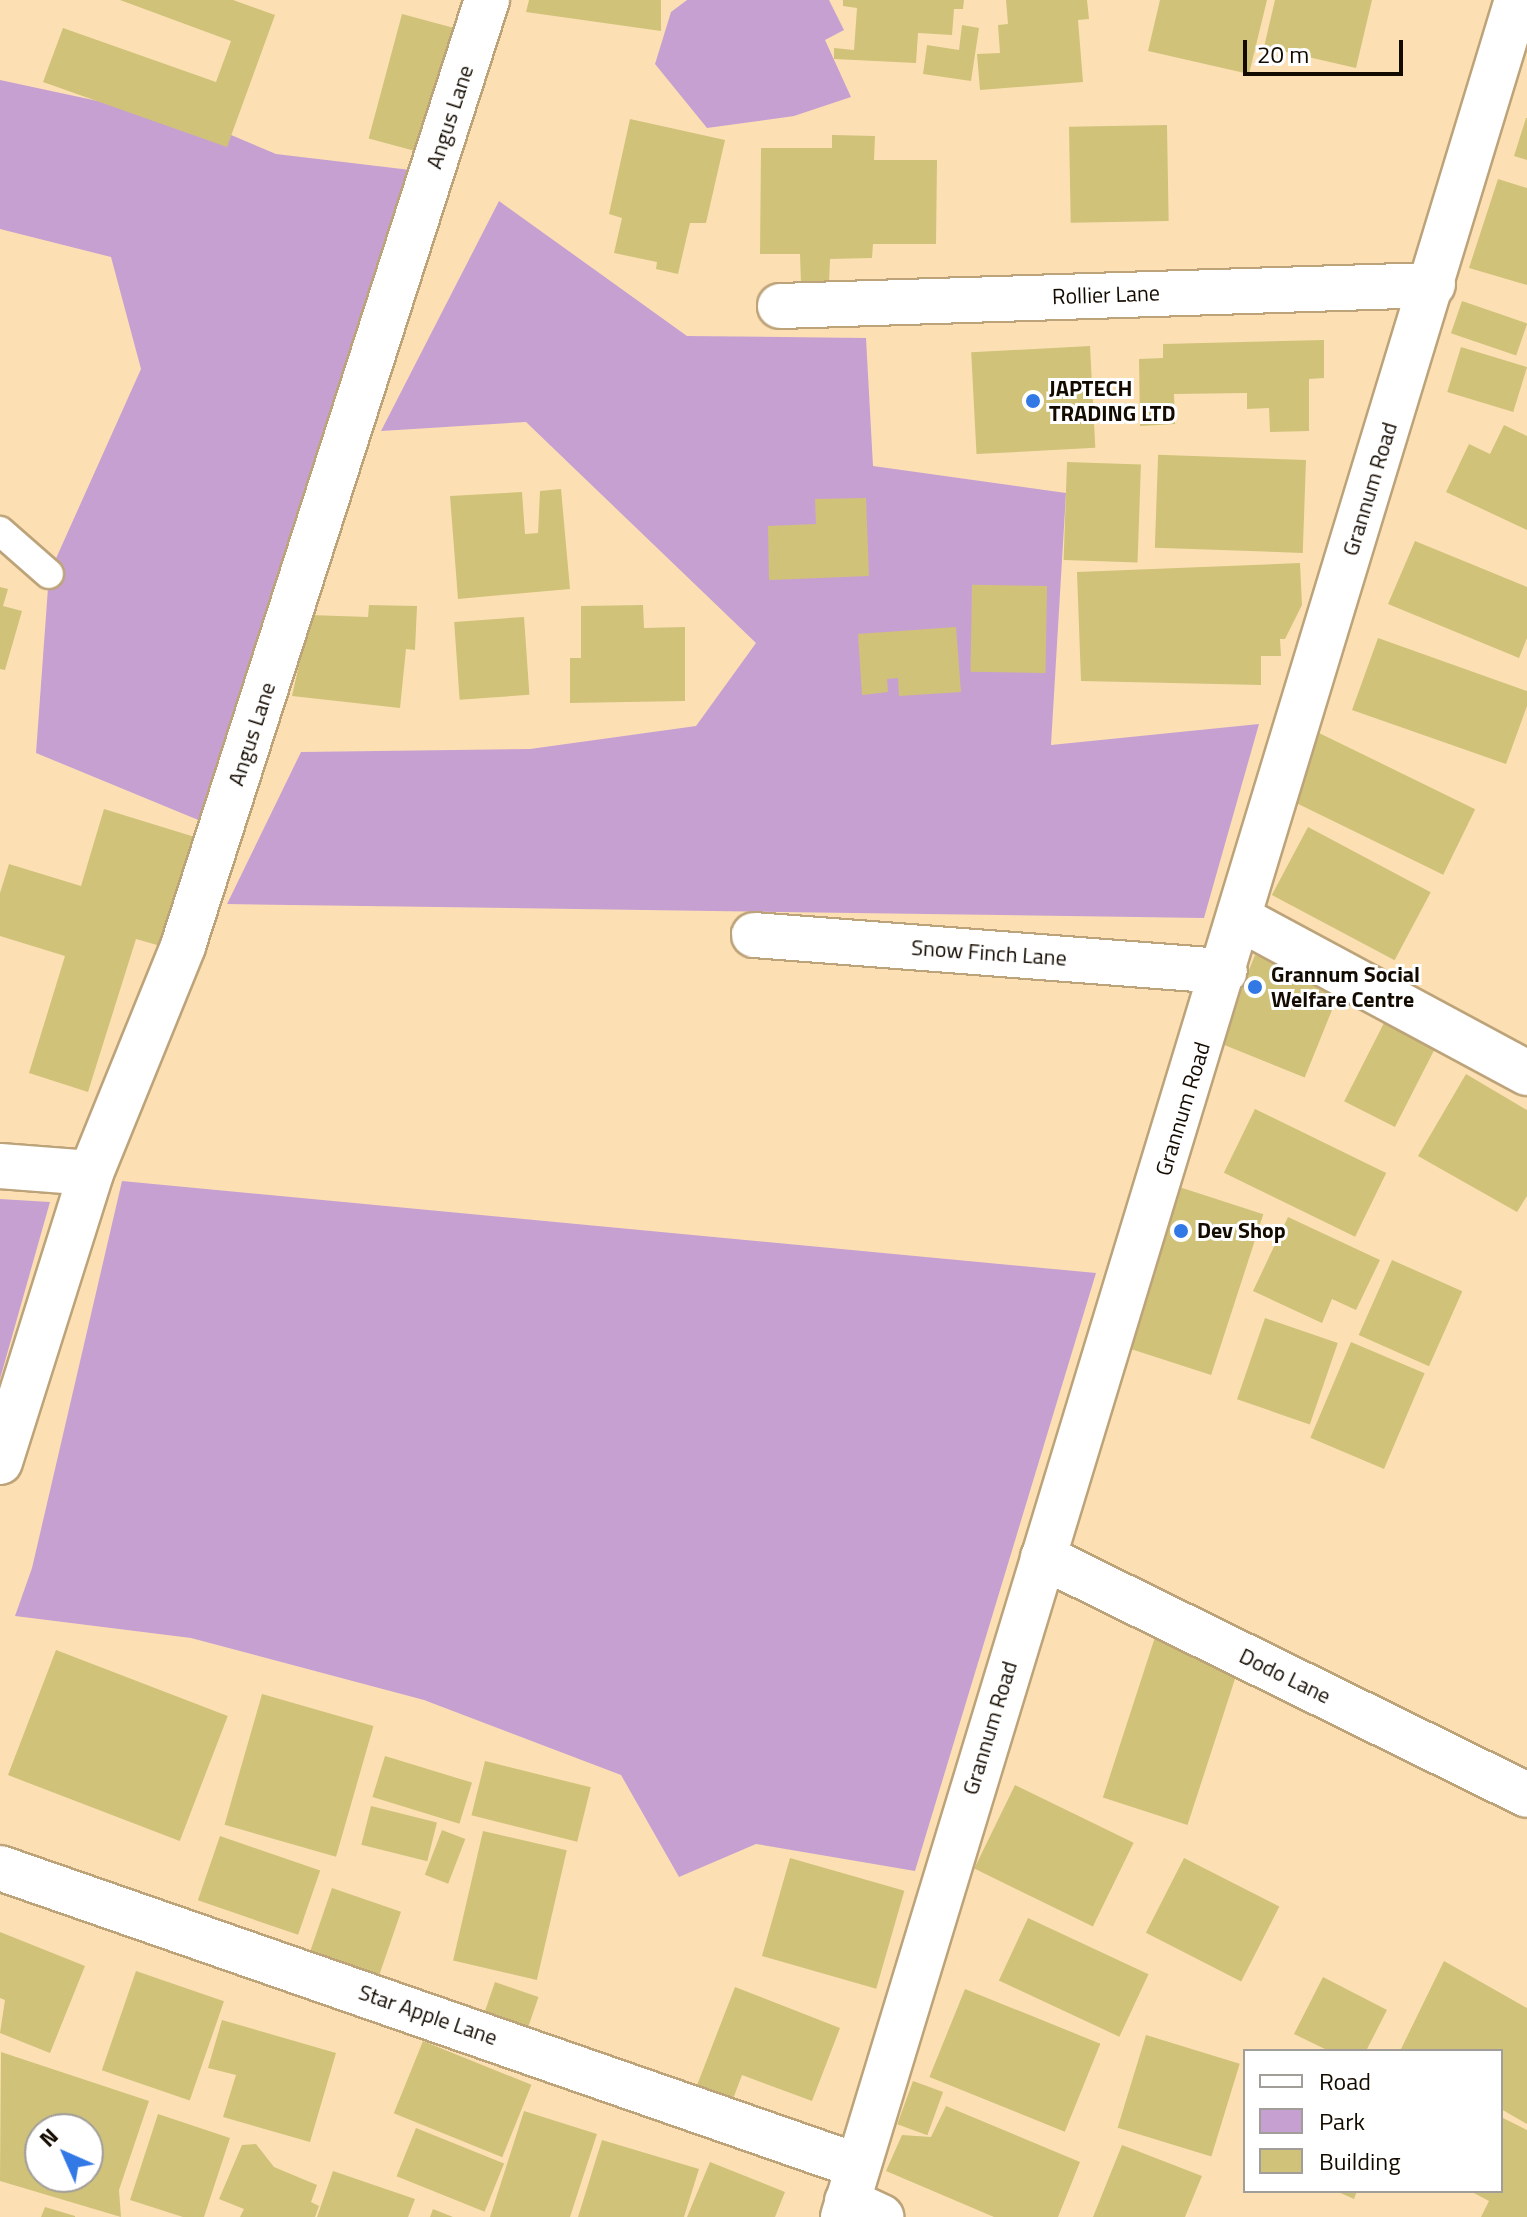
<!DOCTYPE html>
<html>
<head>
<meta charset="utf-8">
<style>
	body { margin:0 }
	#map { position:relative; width:1527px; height:2217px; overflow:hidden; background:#fce0b4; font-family:"Titillium Web",sans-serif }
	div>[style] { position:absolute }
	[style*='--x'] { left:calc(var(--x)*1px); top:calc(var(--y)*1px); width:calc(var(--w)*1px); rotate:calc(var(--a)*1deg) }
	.green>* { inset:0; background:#c7a0d2 }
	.building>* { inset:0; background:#d0c279; transform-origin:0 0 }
	.roads { filter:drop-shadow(2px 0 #bda379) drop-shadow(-2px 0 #bda379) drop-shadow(0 2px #bda379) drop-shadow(0 -2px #bda379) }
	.service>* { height:28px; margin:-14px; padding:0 14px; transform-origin:14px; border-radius:14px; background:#fff }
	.minor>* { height:44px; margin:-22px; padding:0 22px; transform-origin:22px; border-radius:22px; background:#fff }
	.dots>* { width:22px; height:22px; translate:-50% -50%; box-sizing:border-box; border:4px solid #fff; border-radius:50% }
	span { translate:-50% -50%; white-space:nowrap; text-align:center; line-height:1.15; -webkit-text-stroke:6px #fff; paint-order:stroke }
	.street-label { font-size:22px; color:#140b00 }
	.poi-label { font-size:22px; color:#140b00; font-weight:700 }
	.left { translate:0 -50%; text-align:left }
	.legend { position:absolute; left:1243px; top:2049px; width:260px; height:144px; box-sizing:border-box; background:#fff; border:2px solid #a19d99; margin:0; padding:10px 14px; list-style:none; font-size:24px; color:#140b00 }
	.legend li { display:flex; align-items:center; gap:16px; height:40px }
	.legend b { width:40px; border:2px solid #a19d99 }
	.north { position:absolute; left:24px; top:2113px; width:80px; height:80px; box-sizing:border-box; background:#fff; border:2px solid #a19d99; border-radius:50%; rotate:315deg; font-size:22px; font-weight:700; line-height:32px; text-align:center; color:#140b00 }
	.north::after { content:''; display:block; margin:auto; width:28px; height:36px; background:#3279e6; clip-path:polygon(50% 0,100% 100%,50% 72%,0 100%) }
	.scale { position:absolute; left:1243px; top:40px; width:160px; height:36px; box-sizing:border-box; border:4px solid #140b00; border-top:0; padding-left:10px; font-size:24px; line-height:28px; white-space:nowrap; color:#140b00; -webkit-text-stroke:6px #fff; paint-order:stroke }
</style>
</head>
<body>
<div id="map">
	<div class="green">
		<i style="clip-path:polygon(687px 0,829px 0,844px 30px,825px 40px,851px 97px,794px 116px,707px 128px,655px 64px,671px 12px)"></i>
		<i style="clip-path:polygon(0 80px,205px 124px,276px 154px,419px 171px,208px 824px,36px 753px,49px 574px,141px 369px,111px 257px,0 229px)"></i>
		<i style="clip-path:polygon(499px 201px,687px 336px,866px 338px,873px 466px,1066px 493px,1051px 745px,1259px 724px,1204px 918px,227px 904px,301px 752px,530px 749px,696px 726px,756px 643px,526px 422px,381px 431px)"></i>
		<i style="clip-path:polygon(122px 1181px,1096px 1273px,915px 1871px,756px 1844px,679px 1877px,621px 1775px,424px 1700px,191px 1638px,15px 1616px,32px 1568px)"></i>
		<i style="clip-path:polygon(0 1199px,50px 1202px,0 1379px)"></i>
	</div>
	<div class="building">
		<i style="clip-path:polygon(120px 0,233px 0,275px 15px,227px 147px,43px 82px,63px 28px,216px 82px,231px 41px)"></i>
		<i style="clip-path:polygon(529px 0,661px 0,661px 31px,526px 12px)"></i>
		<i style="clip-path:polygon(843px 0,964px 0,963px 9px,954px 9px,952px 35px,918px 33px,916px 63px,834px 59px,834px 48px,854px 50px,857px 8px,843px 6px)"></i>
		<i style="clip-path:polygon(1006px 0,1087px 0,1089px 19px,1078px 20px,1083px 82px,980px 90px,977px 54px,1000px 53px,998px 25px,1008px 24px)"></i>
		<i style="clip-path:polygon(1160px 0,1267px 0,1249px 74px,1148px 51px)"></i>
		<i style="clip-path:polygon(1275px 0,1372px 0,1356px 68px,1264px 47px)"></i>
		<i style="left:402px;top:14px;width:53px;height:129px;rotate:15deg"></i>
		<i style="clip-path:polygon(962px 25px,979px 28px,971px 81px,923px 74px,927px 45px,959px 50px)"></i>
		<i style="clip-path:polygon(1526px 118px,1527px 118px,1527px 160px,1514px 156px)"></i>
		<i style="clip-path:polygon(630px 119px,725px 140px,706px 223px,690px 223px,678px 274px,656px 269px,657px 262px,614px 253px,622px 218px,609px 214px)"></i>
		<i style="left:1167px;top:125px;width:96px;height:98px;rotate:89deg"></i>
		<i style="clip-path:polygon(832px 135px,875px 136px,874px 160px,937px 160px,936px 244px,873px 244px,872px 258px,830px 259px,829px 284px,801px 284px,800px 254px,760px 254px,761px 148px,832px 148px)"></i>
		<i style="clip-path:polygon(1498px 179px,1527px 188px,1527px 285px,1469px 268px)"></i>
		<i style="left:1462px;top:301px;width:69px;height:34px;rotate:19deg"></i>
		<i style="clip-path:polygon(1324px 340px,1324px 378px,1309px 379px,1309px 431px,1270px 432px,1269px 408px,1247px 409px,1247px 393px,1174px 394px,1175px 424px,1140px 426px,1139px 359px,1163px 358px,1163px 344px)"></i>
		<i style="left:1090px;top:346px;width:102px;height:119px;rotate:87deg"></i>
		<i style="left:1461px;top:347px;width:69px;height:47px;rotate:17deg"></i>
		<i style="clip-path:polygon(1504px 425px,1527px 436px,1527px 530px,1446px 492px,1469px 444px,1490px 454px)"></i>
		<i style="left:1306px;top:460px;width:93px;height:148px;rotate:92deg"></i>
		<i style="left:1067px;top:462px;width:74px;height:98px;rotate:2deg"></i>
		<i style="clip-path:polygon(561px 489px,570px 589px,458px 599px,450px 496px,522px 492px,525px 534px,538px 533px,540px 491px)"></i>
		<i style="clip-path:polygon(866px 498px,869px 576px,769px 580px,768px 526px,816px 524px,815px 499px)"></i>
		<i style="clip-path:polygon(1415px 541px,1527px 587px,1527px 638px,1519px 658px,1388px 604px)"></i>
		<i style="clip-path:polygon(1300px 563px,1302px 605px,1285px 639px,1280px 639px,1281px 656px,1261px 656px,1261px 685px,1081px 681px,1077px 572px)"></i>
		<i style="left:1047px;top:586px;width:87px;height:75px;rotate:91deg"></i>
		<i style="clip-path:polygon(0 587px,8px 589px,3px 606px,22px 611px,5px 670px,0 669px)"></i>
		<i style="clip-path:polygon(369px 605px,417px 606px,415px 650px,406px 649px,400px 708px,292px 696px,310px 615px,368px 617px)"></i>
		<i style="clip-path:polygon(643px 605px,644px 628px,685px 627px,685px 701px,570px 703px,570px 658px,581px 658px,581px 606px)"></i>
		<i style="left:524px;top:617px;width:78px;height:70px;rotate:86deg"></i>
		<i style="clip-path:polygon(956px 627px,961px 692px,899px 696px,898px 678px,887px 679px,888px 692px,862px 695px,858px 634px)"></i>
		<i style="clip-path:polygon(1378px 638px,1527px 691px,1527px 706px,1506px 764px,1352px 710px)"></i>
		<i style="left:1317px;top:732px;width:176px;height:73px;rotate:26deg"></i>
		<i style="clip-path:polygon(104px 809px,198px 838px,164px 947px,136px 939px,88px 1092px,29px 1073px,65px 956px,0 936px,0 893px,9px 864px,81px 886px)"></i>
		<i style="left:1308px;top:827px;width:139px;height:77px;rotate:28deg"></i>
		<i style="left:1255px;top:955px;width:92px;height:95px;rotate:22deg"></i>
		<i style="left:1385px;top:1021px;width:57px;height:90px;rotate:27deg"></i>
		<i style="clip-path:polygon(1466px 1074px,1527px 1110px,1527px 1196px,1517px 1212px,1418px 1156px)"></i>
		<i style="left:1255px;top:1109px;width:146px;height:71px;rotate:26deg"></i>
		<i style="left:1173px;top:1185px;width:95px;height:169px;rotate:18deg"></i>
		<i style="clip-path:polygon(1288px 1217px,1380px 1260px,1356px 1310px,1332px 1299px,1322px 1323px,1253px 1291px)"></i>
		<i style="left:1392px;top:1260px;width:77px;height:82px;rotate:24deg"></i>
		<i style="left:1265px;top:1318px;width:77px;height:86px;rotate:19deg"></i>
		<i style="left:1351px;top:1342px;width:80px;height:104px;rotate:23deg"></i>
		<i style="left:1156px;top:1634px;width:89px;height:172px;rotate:18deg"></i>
		<i style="left:56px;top:1650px;width:184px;height:134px;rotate:21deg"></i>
		<i style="left:262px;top:1694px;width:116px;height:136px;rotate:16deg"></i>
		<i style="left:385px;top:1756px;width:91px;height:43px;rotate:17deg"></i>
		<i style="left:485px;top:1761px;width:109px;height:56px;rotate:14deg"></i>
		<i style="left:1015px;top:1785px;width:132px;height:93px;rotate:26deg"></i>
		<i style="left:371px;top:1806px;width:68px;height:40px;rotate:14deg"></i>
		<i style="left:442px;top:1830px;width:25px;height:48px;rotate:21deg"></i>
		<i style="left:483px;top:1831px;width:86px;height:133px;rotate:13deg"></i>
		<i style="left:220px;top:1836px;width:106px;height:68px;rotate:19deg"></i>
		<i style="left:790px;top:1858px;width:119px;height:102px;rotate:16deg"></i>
		<i style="left:1184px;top:1858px;width:107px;height:84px;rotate:27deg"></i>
		<i style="left:332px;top:1888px;width:73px;height:79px;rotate:19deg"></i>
		<i style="left:1028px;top:1918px;width:133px;height:69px;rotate:25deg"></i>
		<i style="clip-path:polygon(0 1932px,85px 1966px,50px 2053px,0 2033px,5px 2000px,0 1998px)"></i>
		<i style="clip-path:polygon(1444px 1961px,1527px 2008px,1527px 2124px,1501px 2109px,1501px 2051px,1400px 2051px)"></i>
		<i style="left:136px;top:1971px;width:93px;height:105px;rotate:19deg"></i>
		<i style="clip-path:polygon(1323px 1977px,1387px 2010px,1366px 2051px,1329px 2051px,1294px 2034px)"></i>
		<i style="left:495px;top:1982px;width:46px;height:47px;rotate:19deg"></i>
		<i style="clip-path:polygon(735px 1987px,840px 2028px,812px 2101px,742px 2075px,730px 2107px,694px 2093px)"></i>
		<i style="left:965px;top:1989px;width:146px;height:95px;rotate:22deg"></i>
		<i style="clip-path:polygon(222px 2020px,336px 2053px,310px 2142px,223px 2117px,236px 2075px,208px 2068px)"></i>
		<i style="left:1146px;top:2035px;width:98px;height:97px;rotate:17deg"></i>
		<i style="left:423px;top:2041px;width:117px;height:78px;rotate:22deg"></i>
		<i style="clip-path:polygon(evenodd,1px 2052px,149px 2101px,119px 2190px,121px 2217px,0 2181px,1px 2052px,40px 2129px,88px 2129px,88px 2177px,40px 2177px,40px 2129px)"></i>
		<i style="left:913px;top:2081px;width:32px;height:46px;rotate:20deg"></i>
		<i style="clip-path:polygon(946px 2106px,1080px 2162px,1058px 2217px,994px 2217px,886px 2171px,902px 2135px,931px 2137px)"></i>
		<i style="clip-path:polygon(524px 2111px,597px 2134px,570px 2217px,490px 2217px)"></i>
		<i style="clip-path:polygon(158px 2114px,230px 2138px,204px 2217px,183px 2217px,130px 2200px)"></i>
		<i style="clip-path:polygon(1501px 2117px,1527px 2130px,1527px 2217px,1481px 2217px,1489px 2201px,1470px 2191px,1501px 2191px)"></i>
		<i style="left:416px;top:2128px;width:95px;height:52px;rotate:22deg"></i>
		<i style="clip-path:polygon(602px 2140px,699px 2169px,684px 2217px,578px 2217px)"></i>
		<i style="clip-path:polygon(256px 2144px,274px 2167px,317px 2185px,311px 2202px,319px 2206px,315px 2217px,240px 2217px,244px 2209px,219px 2199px,242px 2145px)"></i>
		<i style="clip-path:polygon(1122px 2145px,1202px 2176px,1185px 2217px,1093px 2217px)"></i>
		<i style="clip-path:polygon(710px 2162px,785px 2192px,775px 2217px,687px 2217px)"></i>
		<i style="clip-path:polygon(333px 2171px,415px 2199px,408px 2217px,317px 2217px)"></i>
		<i style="clip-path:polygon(1336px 2191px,1357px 2191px,1354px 2199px)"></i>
		<i style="clip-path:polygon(45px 2207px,75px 2216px,75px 2217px,41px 2217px)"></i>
		<i style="clip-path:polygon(433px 2209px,453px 2217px,430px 2217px)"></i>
	</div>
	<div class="roads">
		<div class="service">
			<i style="--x:0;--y:531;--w:65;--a:41.3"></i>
		</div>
		<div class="minor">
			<i style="--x:780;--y:306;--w:653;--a:-1.84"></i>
			<i style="--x:1241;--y:919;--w:325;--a:28.3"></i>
			<i style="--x:754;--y:935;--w:472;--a:4.4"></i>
			<i style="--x:0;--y:1166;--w:91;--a:4.4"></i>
			<i style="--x:0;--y:1462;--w:303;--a:-72.5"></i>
			<i style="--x:91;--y:1173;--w:245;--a:-67.9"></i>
			<i style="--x:183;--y:946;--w:994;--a:-72.19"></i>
			<i style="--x:1043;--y:1557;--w:539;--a:26.18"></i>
			<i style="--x:0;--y:1868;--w:905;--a:19.16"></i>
			<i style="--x:847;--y:2201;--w:38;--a:25"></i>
			<i style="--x:843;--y:2217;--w:2317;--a:-73.09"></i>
		</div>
	</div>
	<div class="dots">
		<i style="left:1033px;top:401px;background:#3279e6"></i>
		<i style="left:1255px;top:987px;background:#3279e6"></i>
		<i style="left:1181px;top:1231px;background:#3279e6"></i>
	</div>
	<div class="street-label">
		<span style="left:450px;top:117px;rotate:-72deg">Angus Lane</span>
		<span style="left:1106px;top:295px;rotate:-2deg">Rollier Lane</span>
		<span style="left:1370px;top:489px;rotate:-73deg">Grannum Road</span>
		<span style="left:252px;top:734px;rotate:-72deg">Angus Lane</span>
		<span style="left:989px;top:953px;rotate:4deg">Snow Finch Lane</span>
		<span style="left:1183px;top:1109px;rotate:-73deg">Grannum Road</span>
		<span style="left:1285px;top:1676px;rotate:26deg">Dodo Lane</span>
		<span style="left:990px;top:1728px;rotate:-73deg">Grannum Road</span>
		<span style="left:428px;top:2015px;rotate:19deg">Star Apple Lane</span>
	</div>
	<div class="poi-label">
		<span class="left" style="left:1049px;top:401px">JAPTECH<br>TRADING LTD</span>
		<span class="left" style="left:1271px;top:987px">Grannum Social<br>Welfare Centre</span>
		<span class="left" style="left:1197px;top:1231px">Dev Shop</span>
	</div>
	<ul class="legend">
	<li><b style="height:10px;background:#fff"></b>Road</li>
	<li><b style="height:22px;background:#c7a0d2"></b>Park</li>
	<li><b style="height:22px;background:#d0c279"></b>Building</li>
	</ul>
	<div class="north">N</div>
	<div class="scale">20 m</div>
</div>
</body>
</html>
